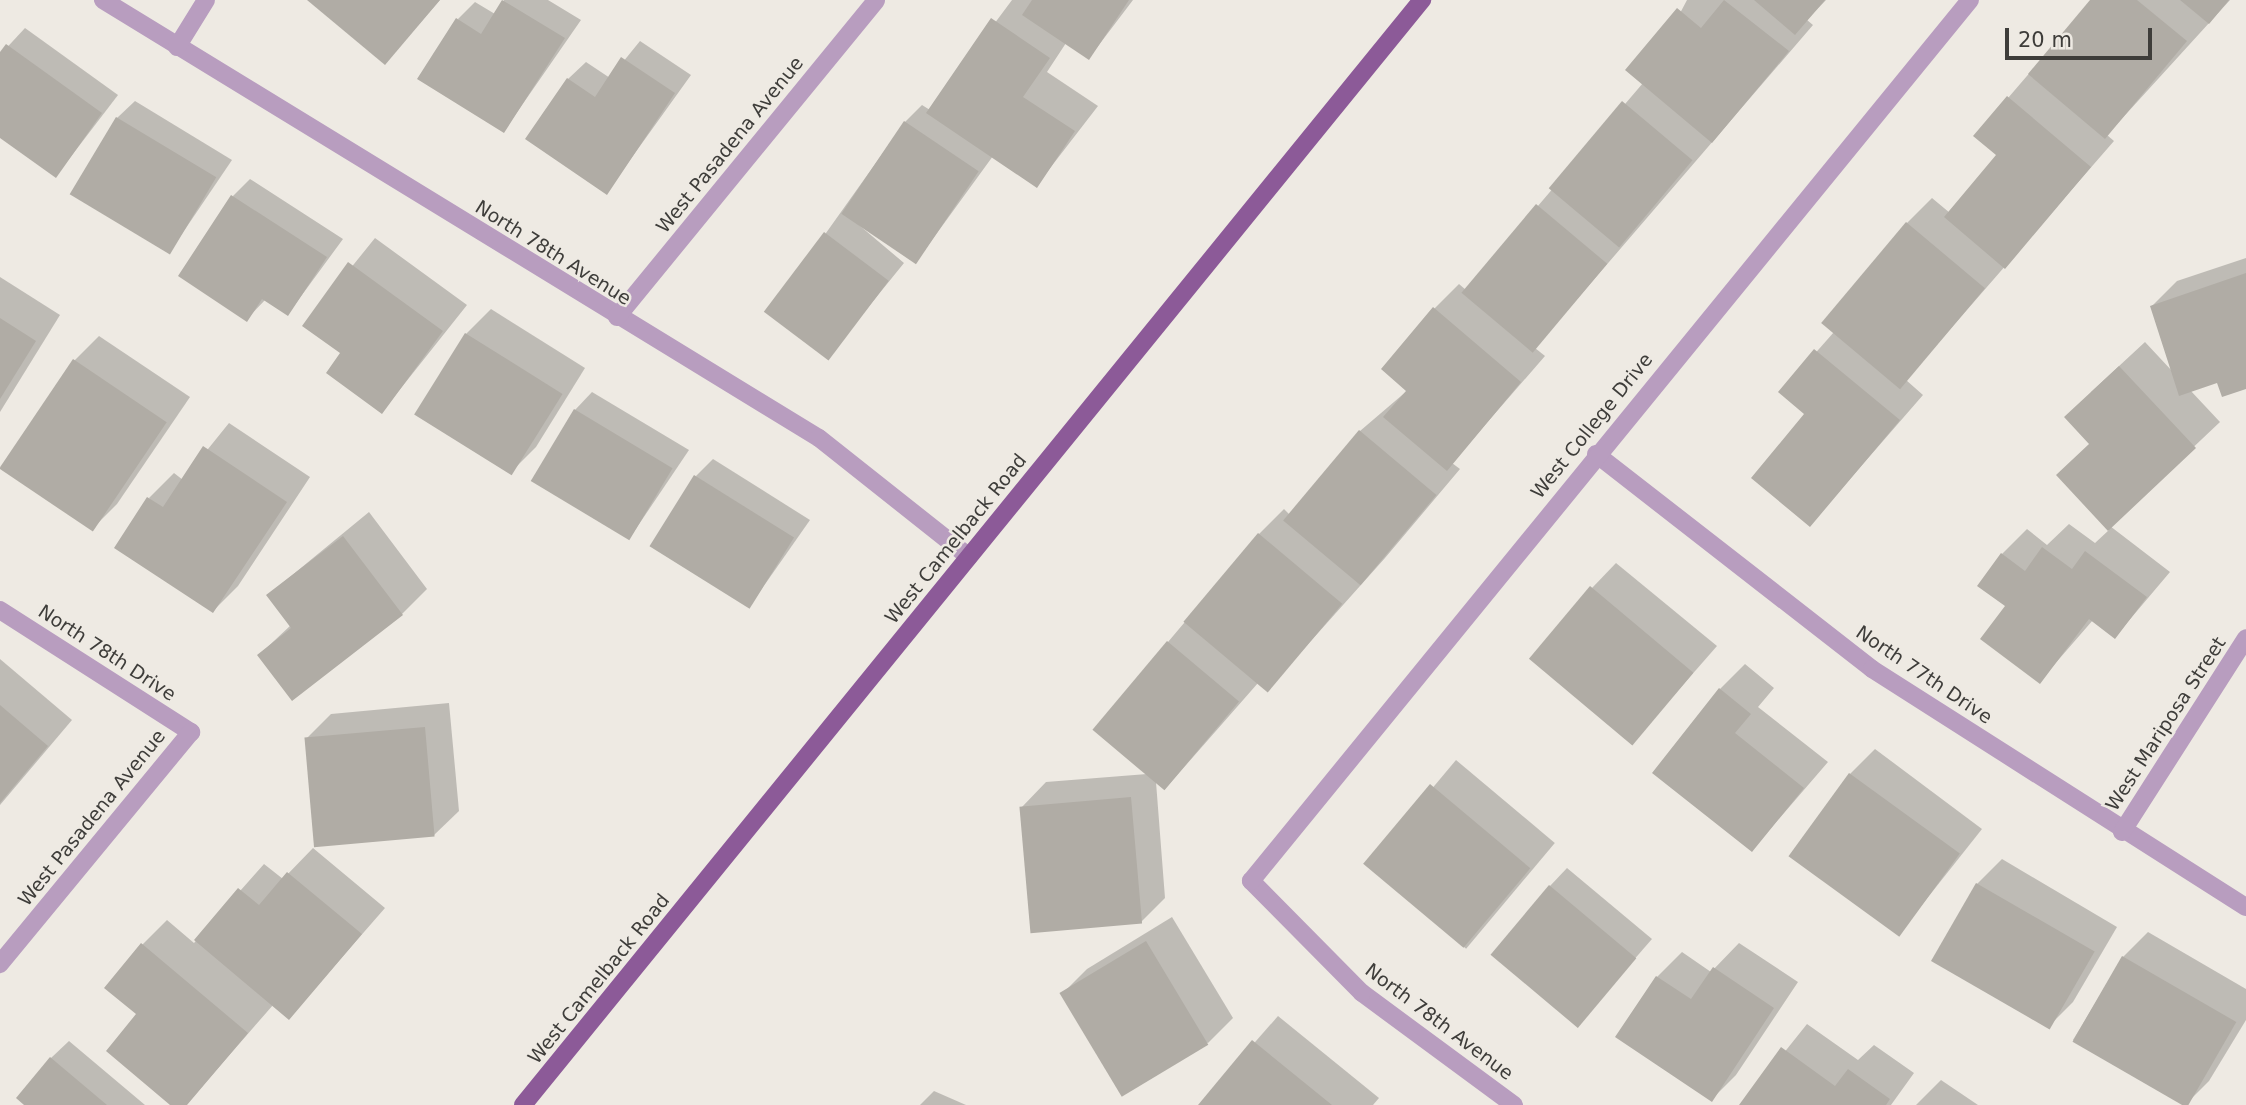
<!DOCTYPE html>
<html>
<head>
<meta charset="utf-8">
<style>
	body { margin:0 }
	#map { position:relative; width:2246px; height:1105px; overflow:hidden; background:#eeeae3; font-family:"DejaVu Sans",sans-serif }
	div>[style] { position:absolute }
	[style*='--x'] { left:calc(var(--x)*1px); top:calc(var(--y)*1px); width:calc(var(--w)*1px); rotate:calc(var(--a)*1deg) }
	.shadow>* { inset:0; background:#0003; transform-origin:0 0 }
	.building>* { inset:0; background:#b0aca5; transform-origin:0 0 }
	.minor>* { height:18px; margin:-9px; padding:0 9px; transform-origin:9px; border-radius:9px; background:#b89dbf }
	.primary>* { height:18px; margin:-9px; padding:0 9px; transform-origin:9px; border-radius:9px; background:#8c5a98 }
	span { translate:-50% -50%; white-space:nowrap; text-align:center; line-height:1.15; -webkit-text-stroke:5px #eeeae3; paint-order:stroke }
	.street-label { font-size:19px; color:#3e3d3a }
	.scale { position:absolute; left:2005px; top:28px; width:147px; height:32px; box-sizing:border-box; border:4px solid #3e3d3a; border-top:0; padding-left:9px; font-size:21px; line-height:24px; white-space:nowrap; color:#3e3d3a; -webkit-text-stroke:5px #eeeae3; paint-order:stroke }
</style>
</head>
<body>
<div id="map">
	<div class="shadow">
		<i style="clip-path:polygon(310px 0,440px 0,385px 63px)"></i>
		<i style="clip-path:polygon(504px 0,548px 0,581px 20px,504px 131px,458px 19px,475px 2px,495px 14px)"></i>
		<i style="clip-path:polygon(1012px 0,1133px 0,1089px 58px,1066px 43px,1047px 72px,1098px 106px,1037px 185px,993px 156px,916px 262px,853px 220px,904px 263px,827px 358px,826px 233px,905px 122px,922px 105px,930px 110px)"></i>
		<i style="clip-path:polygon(1687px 0,1826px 0,1807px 20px,1813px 25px,1535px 348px,1545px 356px,1452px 463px,1460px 469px,1385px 558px,1267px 690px,1258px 683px,1165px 789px,1156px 782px,1165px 898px,1140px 923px,1021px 808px,1046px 782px,1147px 774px,1168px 642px,1259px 534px,1284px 509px,1290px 515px,1360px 431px,1408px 390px,1434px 309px,1459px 284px,1466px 290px,1643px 83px)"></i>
		<i style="clip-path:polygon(2092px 0,2230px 0,2107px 135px,2114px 141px,1906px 380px,1923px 395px,1810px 525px,1807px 414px,1781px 392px,1834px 332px,1823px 323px,1907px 223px,1932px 198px,1950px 213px,1998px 155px,2008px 98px)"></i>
		<i style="clip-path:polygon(25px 28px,118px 95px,56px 176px,0 136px,0 55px)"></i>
		<i style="clip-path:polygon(640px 41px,691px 75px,607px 192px,568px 79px,586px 62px,610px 78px)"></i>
		<i style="clip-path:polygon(135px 101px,232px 160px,169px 253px,117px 118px)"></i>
		<i style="clip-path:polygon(250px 179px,343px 239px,288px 314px,266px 299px,246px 320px,233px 196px)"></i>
		<i style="clip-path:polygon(375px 238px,467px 305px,382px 412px,342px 353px,304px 326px)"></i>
		<i style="clip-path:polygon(2246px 258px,2246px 387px,2218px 381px,2190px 390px,2220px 422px,2110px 526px,2170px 572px,2115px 637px,2093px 620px,2040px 681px,2007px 606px,2002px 554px,2027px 529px,2047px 545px,2069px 524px,2095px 543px,2109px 530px,2090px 443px,2091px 392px,2145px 342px,2173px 372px,2152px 306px,2177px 281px)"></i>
		<i style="clip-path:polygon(0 277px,60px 315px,0 412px)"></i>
		<i style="clip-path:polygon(491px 309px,585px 368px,536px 447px,511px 472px,466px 334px)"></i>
		<i style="clip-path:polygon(99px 336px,190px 397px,117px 504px,92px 529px,74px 361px)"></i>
		<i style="clip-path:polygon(592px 392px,689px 450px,629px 539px,575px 410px)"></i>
		<i style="clip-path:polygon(229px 423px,310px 477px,238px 586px,213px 611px,149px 498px,174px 473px,183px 480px)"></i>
		<i style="clip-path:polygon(713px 459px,810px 520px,749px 607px,696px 476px)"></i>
		<i style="clip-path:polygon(369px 512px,427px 589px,402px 614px,259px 655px,291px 625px,268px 595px)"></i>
		<i style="clip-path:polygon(1616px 563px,1717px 646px,1632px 743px,1592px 588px)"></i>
		<i style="clip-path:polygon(0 659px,72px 720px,0 805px)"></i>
		<i style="clip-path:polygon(1745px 664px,1774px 688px,1758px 707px,1828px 762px,1752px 850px,1720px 689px)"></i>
		<i style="clip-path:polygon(449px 703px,459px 811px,433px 836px,306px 739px,331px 714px)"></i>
		<i style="clip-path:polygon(1875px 749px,1982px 829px,1898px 935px,1850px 774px)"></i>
		<i style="left:1456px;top:760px;width:129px;height:138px;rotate:40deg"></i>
		<i style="clip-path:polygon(313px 848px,385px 908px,289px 1018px,273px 1005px,186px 1105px,173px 1105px,138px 1014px,142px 945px,167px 920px,194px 943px,264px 864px,283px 879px)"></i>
		<i style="clip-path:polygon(2002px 859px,2117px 927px,2073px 1002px,2048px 1027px,1977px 884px)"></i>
		<i style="clip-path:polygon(1567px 868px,1652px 939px,1577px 1025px,1550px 886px)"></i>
		<i style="clip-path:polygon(1172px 917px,1233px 1018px,1208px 1043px,1062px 994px,1087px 969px)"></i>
		<i style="clip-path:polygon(2148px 932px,2246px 989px,2246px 1020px,2209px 1081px,2185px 1105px,2073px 1040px,2123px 957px)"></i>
		<i style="clip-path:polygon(1739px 943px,1798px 982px,1736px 1075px,1711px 1100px,1657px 977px,1682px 952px,1711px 972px)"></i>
		<i style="clip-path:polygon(1278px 1016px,1379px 1098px,1373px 1105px,1200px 1105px)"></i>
		<i style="clip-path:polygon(1807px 1024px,1858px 1060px,1874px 1045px,1914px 1073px,1891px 1105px,1742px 1105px)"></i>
		<i style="clip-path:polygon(69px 1041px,145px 1105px,27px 1105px,51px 1058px)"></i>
		<i style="clip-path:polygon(1941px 1080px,1978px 1105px,1916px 1105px)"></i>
		<i style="clip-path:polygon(934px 1091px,966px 1105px,920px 1105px)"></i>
	</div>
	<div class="building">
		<i style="clip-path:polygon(307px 0,440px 0,385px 65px)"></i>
		<i style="clip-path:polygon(502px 0,565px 38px,504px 133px,417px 79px,456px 18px,481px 34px)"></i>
		<i style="clip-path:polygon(1032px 0,1129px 0,1089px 60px,1022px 15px)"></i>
		<i style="clip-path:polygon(1724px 0,1789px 51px,1712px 143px,1625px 70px,1677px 8px,1701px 28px)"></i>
		<i style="clip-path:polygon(1754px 0,1825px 0,1795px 35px)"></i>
		<i style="clip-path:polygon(2090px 0,2137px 0,2187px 41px,2105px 139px,2028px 74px)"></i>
		<i style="clip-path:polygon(2180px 0,2229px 0,2209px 24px)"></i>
		<i style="clip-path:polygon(991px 18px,1050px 58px,1023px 97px,1075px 131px,1037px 188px,926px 113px)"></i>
		<i style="clip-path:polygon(6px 44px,102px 113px,56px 178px,0 138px,0 52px)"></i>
		<i style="clip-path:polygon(621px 57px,675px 93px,607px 195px,525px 139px,567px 78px,595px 97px)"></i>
		<i style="clip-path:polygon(2007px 96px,2091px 167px,2005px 269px,1944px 217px,1996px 155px,1973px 136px)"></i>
		<i style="left:1622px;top:101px;width:92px;height:114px;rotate:40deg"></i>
		<i style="left:116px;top:117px;width:117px;height:90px;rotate:31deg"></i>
		<i style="left:904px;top:121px;width:90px;height:112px;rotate:34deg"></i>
		<i style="clip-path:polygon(231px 195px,327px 257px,288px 316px,262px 299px,247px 322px,178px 276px)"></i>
		<i style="left:1536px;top:204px;width:93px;height:116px;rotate:40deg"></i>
		<i style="left:1906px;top:222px;width:103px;height:132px;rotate:40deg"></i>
		<i style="left:824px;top:232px;width:81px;height:100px;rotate:37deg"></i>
		<i style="clip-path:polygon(348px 262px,443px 331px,382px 414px,326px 373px,340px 353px,302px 326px)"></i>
		<i style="clip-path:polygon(2246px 273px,2246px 389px,2222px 397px,2217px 383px,2179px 396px,2150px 306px)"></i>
		<i style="clip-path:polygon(1433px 307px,1521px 382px,1447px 471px,1383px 417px,1406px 391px,1381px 369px)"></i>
		<i style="clip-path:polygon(0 318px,36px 341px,0 399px)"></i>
		<i style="left:465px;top:333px;width:115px;height:96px;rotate:32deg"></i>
		<i style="clip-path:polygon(1814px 349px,1900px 420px,1810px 527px,1751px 478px,1804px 414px,1778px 392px)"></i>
		<i style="left:73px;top:359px;width:113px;height:132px;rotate:34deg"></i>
		<i style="clip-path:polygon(2119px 366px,2196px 448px,2108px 531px,2056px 475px,2089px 444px,2064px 417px)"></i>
		<i style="left:574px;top:409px;width:115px;height:84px;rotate:31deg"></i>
		<i style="left:1359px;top:430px;width:101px;height:118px;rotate:40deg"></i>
		<i style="clip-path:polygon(203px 446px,287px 502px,213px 613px,114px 548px,147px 497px,163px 507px)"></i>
		<i style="left:694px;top:475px;width:118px;height:84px;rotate:32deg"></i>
		<i style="left:1258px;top:533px;width:110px;height:116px;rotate:40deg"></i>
		<i style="clip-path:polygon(343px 536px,403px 615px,292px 701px,257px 655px,291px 628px,266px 595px)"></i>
		<i style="clip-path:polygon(2042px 547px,2072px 569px,2085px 551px,2147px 597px,2115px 639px,2089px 619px,2040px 684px,1980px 639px,2005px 606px,1977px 586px,2001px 553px,2025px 571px)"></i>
		<i style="left:1590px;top:586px;width:135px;height:95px;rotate:40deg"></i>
		<i style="left:1167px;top:641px;width:94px;height:116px;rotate:40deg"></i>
		<i style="clip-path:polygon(1719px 688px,1751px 714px,1735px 733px,1804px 788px,1752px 852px,1652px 773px)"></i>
		<i style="clip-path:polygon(0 705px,48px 746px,0 803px)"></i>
		<i style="left:425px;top:727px;width:110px;height:121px;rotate:85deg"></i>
		<i style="left:1849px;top:773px;width:137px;height:103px;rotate:36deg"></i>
		<i style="left:1430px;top:784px;width:131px;height:104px;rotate:40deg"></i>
		<i style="left:1131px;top:797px;width:127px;height:112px;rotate:85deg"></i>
		<i style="clip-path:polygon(287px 872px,362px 934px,289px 1020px,194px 940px,238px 888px,259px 905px)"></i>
		<i style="left:1976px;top:883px;width:137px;height:90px;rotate:30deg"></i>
		<i style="left:1549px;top:885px;width:114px;height:91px;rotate:40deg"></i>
		<i style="left:1146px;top:941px;width:121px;height:101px;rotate:59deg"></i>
		<i style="clip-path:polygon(141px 943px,248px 1033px,187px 1105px,170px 1105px,106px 1051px,136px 1014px,104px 988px)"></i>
		<i style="left:2122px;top:956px;width:132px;height:99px;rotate:30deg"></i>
		<i style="clip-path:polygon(1713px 967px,1774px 1008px,1712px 1102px,1615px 1037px,1656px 976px,1691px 999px)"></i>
		<i style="clip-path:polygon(1252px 1040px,1332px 1105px,1198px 1105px)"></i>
		<i style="clip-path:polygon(1781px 1047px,1835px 1086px,1848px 1069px,1890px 1099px,1886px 1105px,1739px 1105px)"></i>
		<i style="clip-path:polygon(50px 1057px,107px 1105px,24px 1105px,16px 1098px)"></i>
	</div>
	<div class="minor">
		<i style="--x:103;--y:0;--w:839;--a:31.46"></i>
		<i style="--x:819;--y:438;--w:191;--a:38.4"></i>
		<i style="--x:177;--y:47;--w:55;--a:-58.3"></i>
		<i style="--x:617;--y:317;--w:409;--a:-50.7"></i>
		<i style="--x:1596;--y:454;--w:350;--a:37.9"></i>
		<i style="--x:1872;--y:669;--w:443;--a:32.5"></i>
		<i style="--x:0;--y:610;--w:227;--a:32.6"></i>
		<i style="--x:191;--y:732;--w:301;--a:129.5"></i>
		<i style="--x:2122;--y:832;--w:230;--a:-57.4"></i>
		<i style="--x:1514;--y:1105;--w:189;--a:-143.6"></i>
		<i style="--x:1362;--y:993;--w:158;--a:-134.7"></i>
		<i style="--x:1251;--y:881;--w:1137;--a:-50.78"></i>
	</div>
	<div class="primary">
		<i style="--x:523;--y:1105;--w:1425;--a:-50.87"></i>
	</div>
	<div class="street-label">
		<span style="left:730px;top:145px;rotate:-51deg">West Pasadena Avenue</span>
		<span style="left:553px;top:253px;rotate:32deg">North 78th Avenue</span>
		<span style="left:1592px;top:426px;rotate:-51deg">West College Drive</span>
		<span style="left:956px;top:539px;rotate:-51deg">West Camelback Road</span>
		<span style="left:107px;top:653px;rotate:33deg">North 78th Drive</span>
		<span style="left:1924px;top:675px;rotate:34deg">North 77th Drive</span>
		<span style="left:2166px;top:724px;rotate:-57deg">West Mariposa Street</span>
		<span style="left:92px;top:818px;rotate:-51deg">West Pasadena Avenue</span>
		<span style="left:599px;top:979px;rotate:-51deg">West Camelback Road</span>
		<span style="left:1439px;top:1022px;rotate:37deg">North 78th Avenue</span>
	</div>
	<div class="scale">20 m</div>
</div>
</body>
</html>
